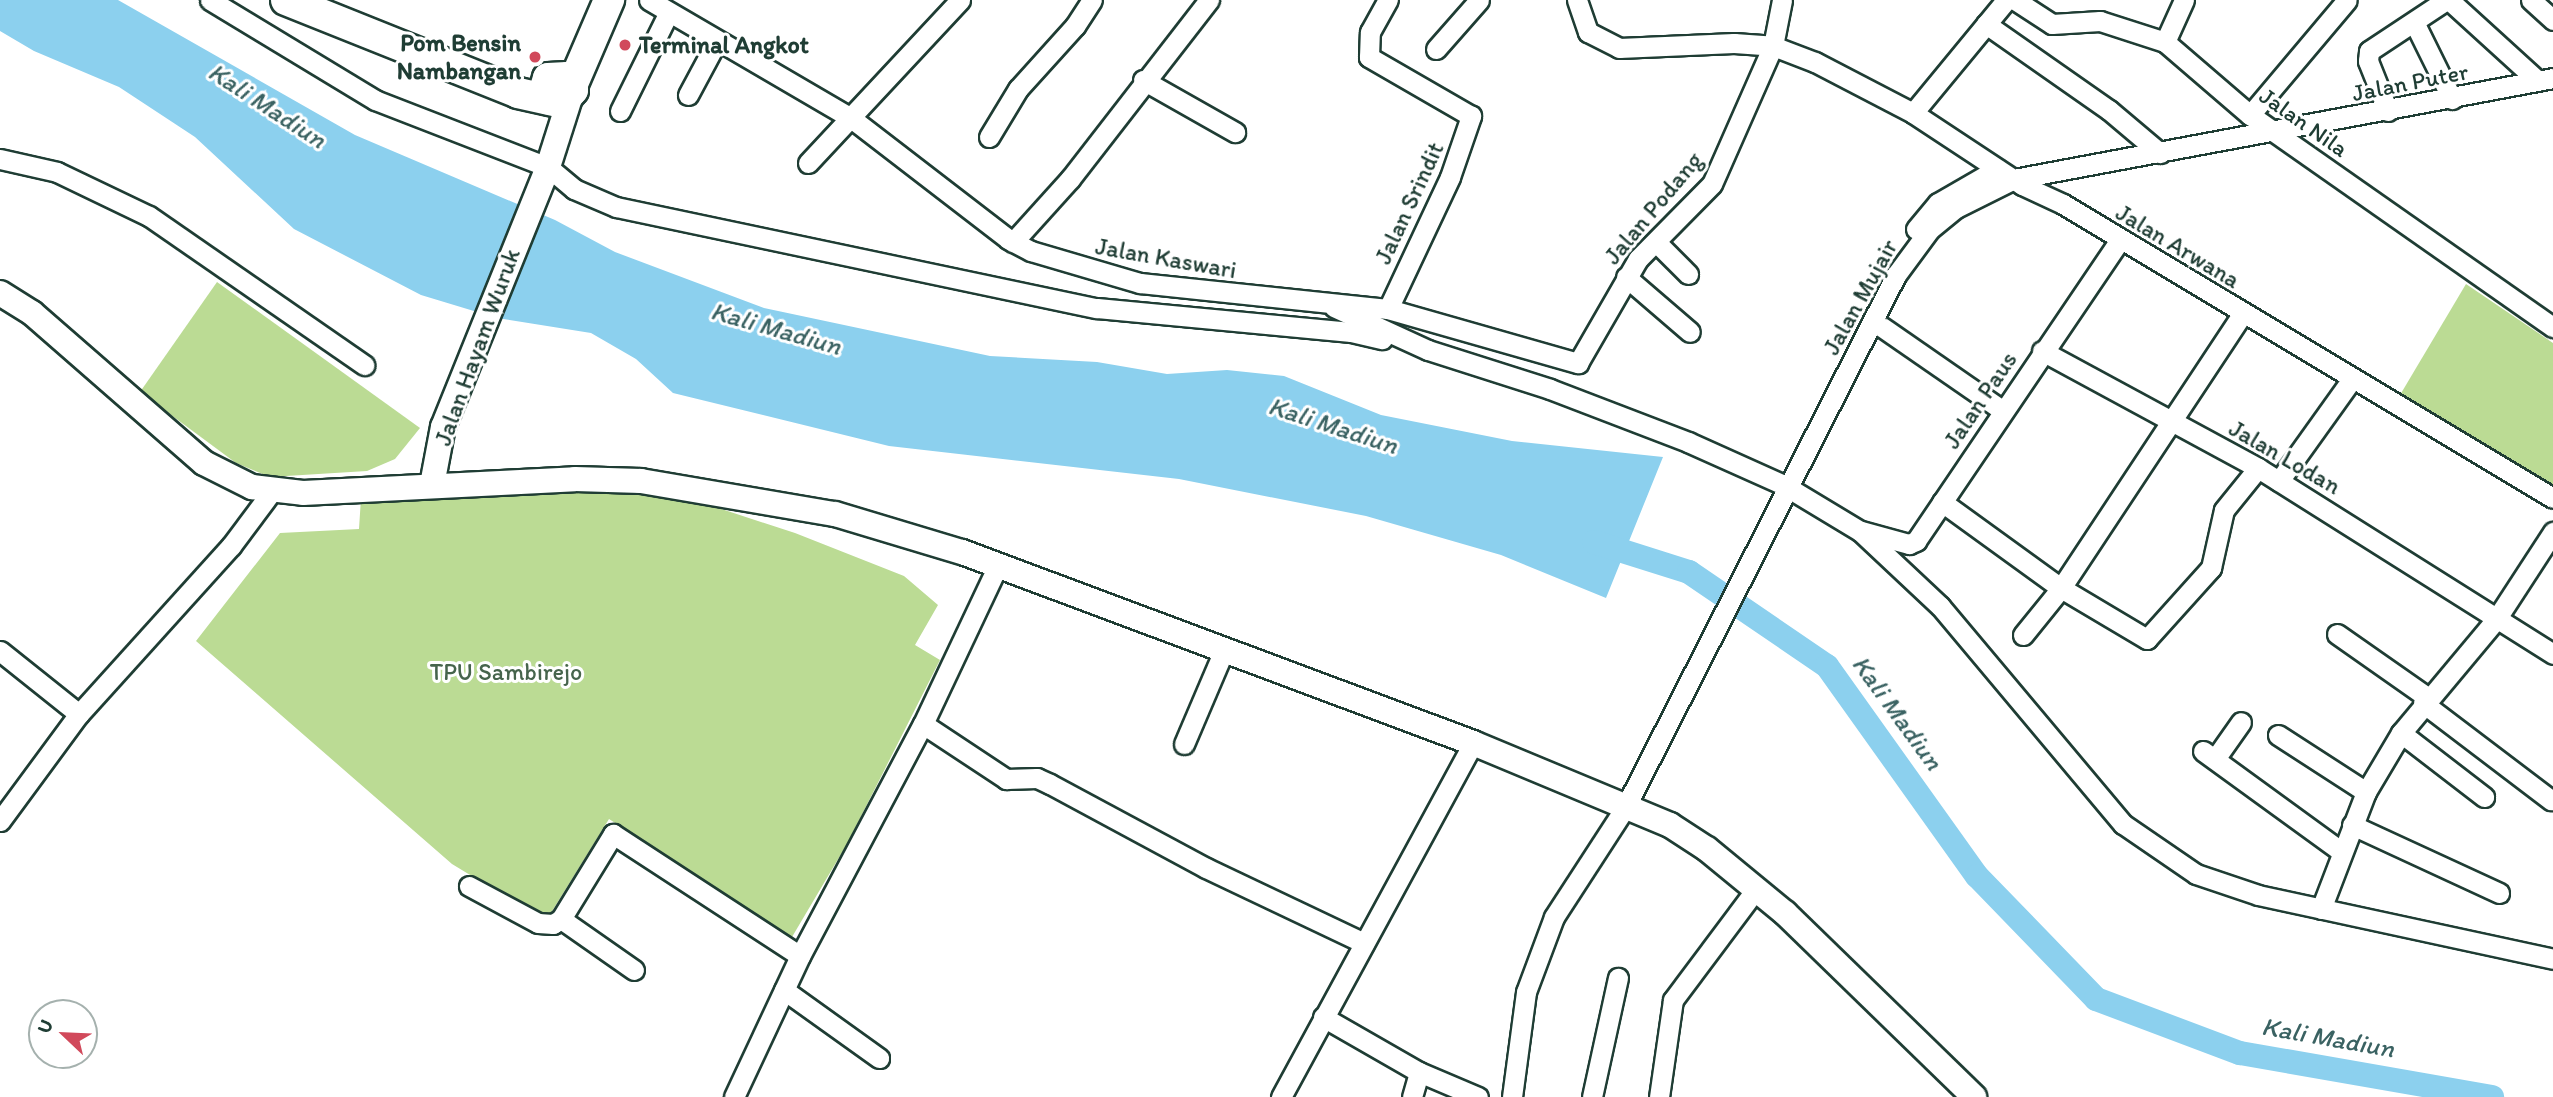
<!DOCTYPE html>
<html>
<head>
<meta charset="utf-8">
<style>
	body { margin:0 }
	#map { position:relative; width:2553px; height:1097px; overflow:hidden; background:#fff; font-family:Itim,sans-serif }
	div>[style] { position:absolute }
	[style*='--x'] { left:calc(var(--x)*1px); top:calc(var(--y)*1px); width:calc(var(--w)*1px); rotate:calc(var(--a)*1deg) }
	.green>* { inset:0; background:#bbdb94 }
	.water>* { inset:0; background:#8cd0ee }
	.river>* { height:24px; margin:-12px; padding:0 12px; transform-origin:12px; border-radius:12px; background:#8cd0ee }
	.roads { filter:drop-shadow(2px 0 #1f3d34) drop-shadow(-2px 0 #1f3d34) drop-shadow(0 2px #1f3d34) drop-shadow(0 -2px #1f3d34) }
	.minor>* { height:19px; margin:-9.5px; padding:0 9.5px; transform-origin:9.5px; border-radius:9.5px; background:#fff }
	.major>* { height:24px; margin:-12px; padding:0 12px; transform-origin:12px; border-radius:12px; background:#fff }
	.highway>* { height:30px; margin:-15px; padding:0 15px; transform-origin:15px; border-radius:15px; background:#fff }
	.dots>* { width:19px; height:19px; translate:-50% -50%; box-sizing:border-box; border:4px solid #fff; border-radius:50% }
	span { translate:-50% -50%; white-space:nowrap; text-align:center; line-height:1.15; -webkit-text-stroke:6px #fff; paint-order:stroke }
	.poi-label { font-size:24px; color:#1f3d34; font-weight:700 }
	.right { translate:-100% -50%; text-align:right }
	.left { translate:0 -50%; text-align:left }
	.street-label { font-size:24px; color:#1f3d34 }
	.park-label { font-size:24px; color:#46644c }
	.water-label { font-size:26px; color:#3a6262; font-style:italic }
	.north { position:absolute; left:28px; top:999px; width:70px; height:70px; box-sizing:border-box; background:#fff; border:2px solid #a5b1ae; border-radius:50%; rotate:293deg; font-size:19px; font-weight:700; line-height:28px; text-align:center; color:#1f3d34 }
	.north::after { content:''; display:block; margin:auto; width:24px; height:32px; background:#d1495b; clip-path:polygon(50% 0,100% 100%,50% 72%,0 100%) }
</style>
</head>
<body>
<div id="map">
	<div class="green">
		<i style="clip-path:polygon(217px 282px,420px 428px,395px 459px,367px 471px,270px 477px,236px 463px,140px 392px)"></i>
		<i style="clip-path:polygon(2466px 284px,2553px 343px,2553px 492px,2400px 395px)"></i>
		<i style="clip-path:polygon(603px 490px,697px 501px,795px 533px,904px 576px,938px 605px,915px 645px,940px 660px,847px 844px,792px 937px,609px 819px,546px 921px,452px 864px,196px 641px,280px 533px,359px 529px,361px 498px)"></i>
	</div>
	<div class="water">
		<i style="clip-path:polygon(0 0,118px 0,355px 135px,555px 220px,615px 252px,764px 308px,990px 356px,1097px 362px,1167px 374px,1227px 370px,1284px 376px,1381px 415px,1512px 441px,1663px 457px,1606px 598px,1501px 555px,1366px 516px,1179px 479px,889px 446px,673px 393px,636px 359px,591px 333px,497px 318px,421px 295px,294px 229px,195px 137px,119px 87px,34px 51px,0 31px)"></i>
	</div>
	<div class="river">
		<i style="--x:1594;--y:542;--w:100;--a:17.5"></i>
		<i style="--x:1689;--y:572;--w:167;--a:34.3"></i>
		<i style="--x:1827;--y:666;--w:258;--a:54.5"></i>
		<i style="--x:1977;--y:876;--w:171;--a:45.9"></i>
		<i style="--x:2096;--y:999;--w:154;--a:20.6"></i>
		<i style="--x:2240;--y:1053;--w:256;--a:9.9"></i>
	</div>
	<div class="roads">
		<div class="minor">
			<i style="--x:210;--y:0;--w:193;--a:31.2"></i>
			<i style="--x:375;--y:100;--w:186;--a:21.2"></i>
			<i style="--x:548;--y:167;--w:34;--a:40"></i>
			<i style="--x:574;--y:189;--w:46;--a:23.2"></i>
			<i style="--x:616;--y:207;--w:491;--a:11.9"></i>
			<i style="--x:1097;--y:308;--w:255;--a:5.4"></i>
			<i style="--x:1351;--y:332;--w:32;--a:13"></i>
			<i style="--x:649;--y:0;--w:234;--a:30.3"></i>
			<i style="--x:851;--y:118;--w:198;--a:37.6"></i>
			<i style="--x:1008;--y:239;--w:26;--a:28"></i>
			<i style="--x:1031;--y:251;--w:114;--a:16.4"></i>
			<i style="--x:1140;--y:283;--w:249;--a:6"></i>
			<i style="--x:1388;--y:309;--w:198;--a:15.9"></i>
			<i style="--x:1578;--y:363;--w:120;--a:-60"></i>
			<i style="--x:1638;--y:259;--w:105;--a:-45.4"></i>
			<i style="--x:1712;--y:184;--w:151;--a:-66.2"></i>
			<i style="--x:1773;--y:46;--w:47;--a:-78.9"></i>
			<i style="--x:1577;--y:0;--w:34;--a:71"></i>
			<i style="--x:1588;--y:32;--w:35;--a:27"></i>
			<i style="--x:1619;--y:48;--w:115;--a:-2.5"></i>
			<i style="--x:1734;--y:43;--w:39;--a:4"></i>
			<i style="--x:1773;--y:46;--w:45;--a:20.9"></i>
			<i style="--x:1815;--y:62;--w:110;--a:27.5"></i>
			<i style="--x:1913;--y:113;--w:131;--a:33.4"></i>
			<i style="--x:2022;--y:185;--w:45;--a:24.9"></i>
			<i style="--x:2063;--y:204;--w:571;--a:30.96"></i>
			<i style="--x:2015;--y:0;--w:44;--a:33"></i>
			<i style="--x:2052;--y:24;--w:48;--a:-3.6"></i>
			<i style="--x:2100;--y:21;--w:68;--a:17.9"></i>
			<i style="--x:2165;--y:42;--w:112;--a:40.7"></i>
			<i style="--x:2250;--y:115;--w:370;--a:35"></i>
			<i style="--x:2449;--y:0;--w:120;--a:42.3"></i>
			<i style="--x:2531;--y:0;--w:30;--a:42"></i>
			<i style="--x:2414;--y:22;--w:86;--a:63.7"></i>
			<i style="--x:1986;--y:24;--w:150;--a:35"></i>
			<i style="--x:2109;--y:110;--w:67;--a:40.1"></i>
			<i style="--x:2165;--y:42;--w:46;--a:-65.7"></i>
			<i style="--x:1436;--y:49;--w:65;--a:-48.7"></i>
			<i style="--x:1143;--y:80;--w:106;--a:29.5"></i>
			<i style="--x:688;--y:95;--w:61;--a:-61.8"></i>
			<i style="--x:620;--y:111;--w:110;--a:-63.7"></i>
			<i style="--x:2388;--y:111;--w:54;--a:-111.8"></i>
			<i style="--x:2368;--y:61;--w:10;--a:-84"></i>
			<i style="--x:2369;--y:51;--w:92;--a:-33.5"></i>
			<i style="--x:1913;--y:113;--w:146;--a:-50.5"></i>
			<i style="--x:2250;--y:115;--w:150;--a:-49.9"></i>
			<i style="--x:989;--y:137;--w:56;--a:-58.9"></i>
			<i style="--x:1018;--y:89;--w:85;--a:-47.9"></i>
			<i style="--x:1075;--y:26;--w:31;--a:-57"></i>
			<i style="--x:0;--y:159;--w:58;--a:12.8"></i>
			<i style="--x:57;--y:172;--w:102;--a:25.6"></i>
			<i style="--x:149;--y:216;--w:262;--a:34.7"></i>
			<i style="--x:808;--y:163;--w:223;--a:-47"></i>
			<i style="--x:1916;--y:229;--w:34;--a:-50"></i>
			<i style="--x:1938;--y:203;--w:68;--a:-30"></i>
			<i style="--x:1013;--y:242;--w:85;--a:-47.9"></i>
			<i style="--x:1070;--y:179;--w:227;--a:-52.2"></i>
			<i style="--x:1657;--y:243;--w:44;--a:45"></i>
			<i style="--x:1626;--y:277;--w:84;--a:40.7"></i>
			<i style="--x:1334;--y:307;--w:103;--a:24.6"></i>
			<i style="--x:1428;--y:350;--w:128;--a:17.7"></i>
			<i style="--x:1550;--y:389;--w:148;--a:21"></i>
			<i style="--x:1688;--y:442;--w:103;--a:24.1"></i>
			<i style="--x:1782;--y:484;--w:91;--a:31.1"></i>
			<i style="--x:1860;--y:531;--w:110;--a:43.2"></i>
			<i style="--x:1940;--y:606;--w:285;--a:50"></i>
			<i style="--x:2123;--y:824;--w:88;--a:34.4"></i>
			<i style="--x:2196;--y:874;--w:65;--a:18.7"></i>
			<i style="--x:2258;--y:895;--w:302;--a:12.2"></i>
			<i style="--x:1388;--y:309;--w:146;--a:-64.8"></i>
			<i style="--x:1450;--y:177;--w:65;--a:-71"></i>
			<i style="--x:1471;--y:116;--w:118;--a:-150"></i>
			<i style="--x:1369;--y:57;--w:25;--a:-88"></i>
			<i style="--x:1370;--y:32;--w:37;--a:-61"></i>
			<i style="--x:1882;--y:327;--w:146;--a:34.7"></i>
			<i style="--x:2042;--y:351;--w:246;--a:28.4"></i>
			<i style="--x:2258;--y:468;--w:349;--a:32.2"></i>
			<i style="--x:2279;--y:481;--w:125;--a:-54.4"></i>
			<i style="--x:1942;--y:502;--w:147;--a:35.9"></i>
			<i style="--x:2061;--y:588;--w:330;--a:-56.5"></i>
			<i style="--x:1861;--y:531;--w:50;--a:15.2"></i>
			<i style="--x:1909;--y:544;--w:8;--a:-23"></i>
			<i style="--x:1916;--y:541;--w:364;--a:-55.9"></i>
			<i style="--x:2337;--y:634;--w:110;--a:35"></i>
			<i style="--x:2023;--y:635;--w:60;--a:-51"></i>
			<i style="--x:2061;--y:588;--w:100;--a:30.7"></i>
			<i style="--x:2147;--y:639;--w:96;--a:-48"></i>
			<i style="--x:2211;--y:568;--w:59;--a:-77.4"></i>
			<i style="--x:2224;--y:510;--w:54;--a:-51"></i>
			<i style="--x:0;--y:651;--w:101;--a:38.6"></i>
			<i style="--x:2423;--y:703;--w:161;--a:37.2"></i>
			<i style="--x:923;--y:724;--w:100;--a:33.5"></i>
			<i style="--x:1006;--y:779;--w:31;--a:-2"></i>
			<i style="--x:1037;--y:778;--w:14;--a:25"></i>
			<i style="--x:1050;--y:784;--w:177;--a:28.3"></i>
			<i style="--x:1206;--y:868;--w:175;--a:25.4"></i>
			<i style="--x:2401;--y:733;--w:105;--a:37.6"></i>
			<i style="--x:2278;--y:735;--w:105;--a:32.9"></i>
			<i style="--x:1184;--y:744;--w:102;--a:-66.9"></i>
			<i style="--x:2203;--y:751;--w:172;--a:36"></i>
			<i style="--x:2215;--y:759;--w:45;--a:-54.9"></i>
			<i style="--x:0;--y:821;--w:133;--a:-53.6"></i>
			<i style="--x:79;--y:714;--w:227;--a:-47.9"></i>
			<i style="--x:231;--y:546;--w:69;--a:-53.3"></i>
			<i style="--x:2352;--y:825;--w:162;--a:24.8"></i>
			<i style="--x:469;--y:886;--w:78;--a:28.2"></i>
			<i style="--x:538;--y:923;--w:15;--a:4"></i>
			<i style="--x:553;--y:924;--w:9;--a:-32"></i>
			<i style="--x:561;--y:919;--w:100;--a:-58.5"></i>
			<i style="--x:613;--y:834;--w:223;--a:33.1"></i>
			<i style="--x:800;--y:956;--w:156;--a:115.1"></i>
			<i style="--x:2321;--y:909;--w:125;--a:-69"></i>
			<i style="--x:2366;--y:792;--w:69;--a:-59.3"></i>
			<i style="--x:2401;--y:733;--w:150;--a:-50.1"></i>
			<i style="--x:2497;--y:618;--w:103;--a:-56.9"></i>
			<i style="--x:561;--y:919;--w:89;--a:34.9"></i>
			<i style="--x:800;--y:956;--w:263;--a:-62.1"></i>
			<i style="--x:923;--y:724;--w:176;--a:-64.7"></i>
			<i style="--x:784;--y:990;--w:117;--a:35.6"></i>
			<i style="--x:1323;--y:1017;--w:111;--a:29.8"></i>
			<i style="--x:1419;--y:1072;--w:64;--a:23"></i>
			<i style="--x:1281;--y:1097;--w:403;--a:-61.5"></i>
			<i style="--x:1412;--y:1097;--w:26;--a:-74"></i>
			<i style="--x:1512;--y:1097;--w:106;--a:-82.4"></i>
			<i style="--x:1526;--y:992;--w:80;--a:-69.5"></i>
			<i style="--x:1554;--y:917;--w:132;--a:-57"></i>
			<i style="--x:1626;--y:806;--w:596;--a:-63.05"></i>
			<i style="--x:1896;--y:275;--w:57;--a:-53.5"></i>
			<i style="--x:1930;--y:229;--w:33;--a:-39"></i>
			<i style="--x:1956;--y:208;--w:65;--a:-26.6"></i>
			<i style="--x:2014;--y:179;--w:548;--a:-10.61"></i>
			<i style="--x:1592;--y:1097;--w:122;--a:-77.7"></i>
			<i style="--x:1659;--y:1097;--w:98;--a:-81.8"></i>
			<i style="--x:1673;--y:1000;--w:139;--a:-53.2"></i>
		</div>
		<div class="major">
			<i style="--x:0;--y:293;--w:38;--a:32"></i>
			<i style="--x:32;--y:313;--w:228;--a:41.1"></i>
			<i style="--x:204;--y:463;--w:54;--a:26.6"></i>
			<i style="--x:252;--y:487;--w:51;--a:6.7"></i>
			<i style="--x:303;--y:493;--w:272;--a:-2.9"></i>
			<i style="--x:575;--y:479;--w:66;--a:1.7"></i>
			<i style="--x:641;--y:481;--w:197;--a:9.7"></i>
			<i style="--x:835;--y:514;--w:133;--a:16.7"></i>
			<i style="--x:962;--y:552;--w:546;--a:20.49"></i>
			<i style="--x:1473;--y:743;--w:213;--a:22.6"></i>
			<i style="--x:1670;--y:825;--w:44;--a:33"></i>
			<i style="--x:1707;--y:849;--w:101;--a:39.4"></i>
			<i style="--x:1785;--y:913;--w:264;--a:44.2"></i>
			<i style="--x:432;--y:485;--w:59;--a:-79.3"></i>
			<i style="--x:443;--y:427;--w:280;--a:-68"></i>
			<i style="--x:548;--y:167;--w:72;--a:-72.3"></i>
		</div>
		<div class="highway">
			<i style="--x:286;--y:0;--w:250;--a:21.8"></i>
			<i style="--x:518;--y:93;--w:45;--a:12.8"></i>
			<i style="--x:562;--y:103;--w:17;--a:-50"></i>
			<i style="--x:573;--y:90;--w:14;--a:-115"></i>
			<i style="--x:567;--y:77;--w:19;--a:177"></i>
			<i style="--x:548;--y:78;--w:14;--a:107"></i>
			<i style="--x:544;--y:91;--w:9;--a:69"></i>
			<i style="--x:572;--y:86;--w:94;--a:-66.7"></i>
		</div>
	</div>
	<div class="dots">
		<i style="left:625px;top:45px;background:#d1495b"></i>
		<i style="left:535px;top:57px;background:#d1495b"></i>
	</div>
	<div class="poi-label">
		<span class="right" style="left:521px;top:57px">Pom Bensin<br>Nambangan</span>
		<span class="left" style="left:639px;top:45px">Terminal Angkot</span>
	</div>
	<div class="street-label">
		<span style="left:2410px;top:82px;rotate:-11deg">Jalan Puter</span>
		<span style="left:2304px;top:122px;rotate:35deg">Jalan Nila</span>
		<span style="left:1409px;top:203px;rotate:-65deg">Jalan Srindit</span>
		<span style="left:1653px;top:208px;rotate:-50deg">Jalan Podang</span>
		<span style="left:2178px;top:246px;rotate:31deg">Jalan Arwana</span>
		<span style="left:1166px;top:258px;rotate:10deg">Jalan Kaswari</span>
		<span style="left:1860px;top:297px;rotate:-61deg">Jalan Mujair</span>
		<span style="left:477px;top:347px;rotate:-70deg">Jalan Hayam Wuruk</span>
		<span style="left:1980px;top:400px;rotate:-56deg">Jalan Paus</span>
		<span style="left:2285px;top:457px;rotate:30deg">Jalan Lodan</span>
	</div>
	<div class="park-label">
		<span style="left:506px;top:672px">TPU Sambirejo</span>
	</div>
	<div class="water-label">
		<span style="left:267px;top:106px;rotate:33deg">Kali Madiun</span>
		<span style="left:776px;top:329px;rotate:16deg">Kali Madiun</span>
		<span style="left:1333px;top:426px;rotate:18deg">Kali Madiun</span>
		<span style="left:1897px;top:713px;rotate:54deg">Kali Madiun</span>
		<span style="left:2328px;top:1038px;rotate:10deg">Kali Madiun</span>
	</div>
	<div class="north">U</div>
</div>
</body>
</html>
